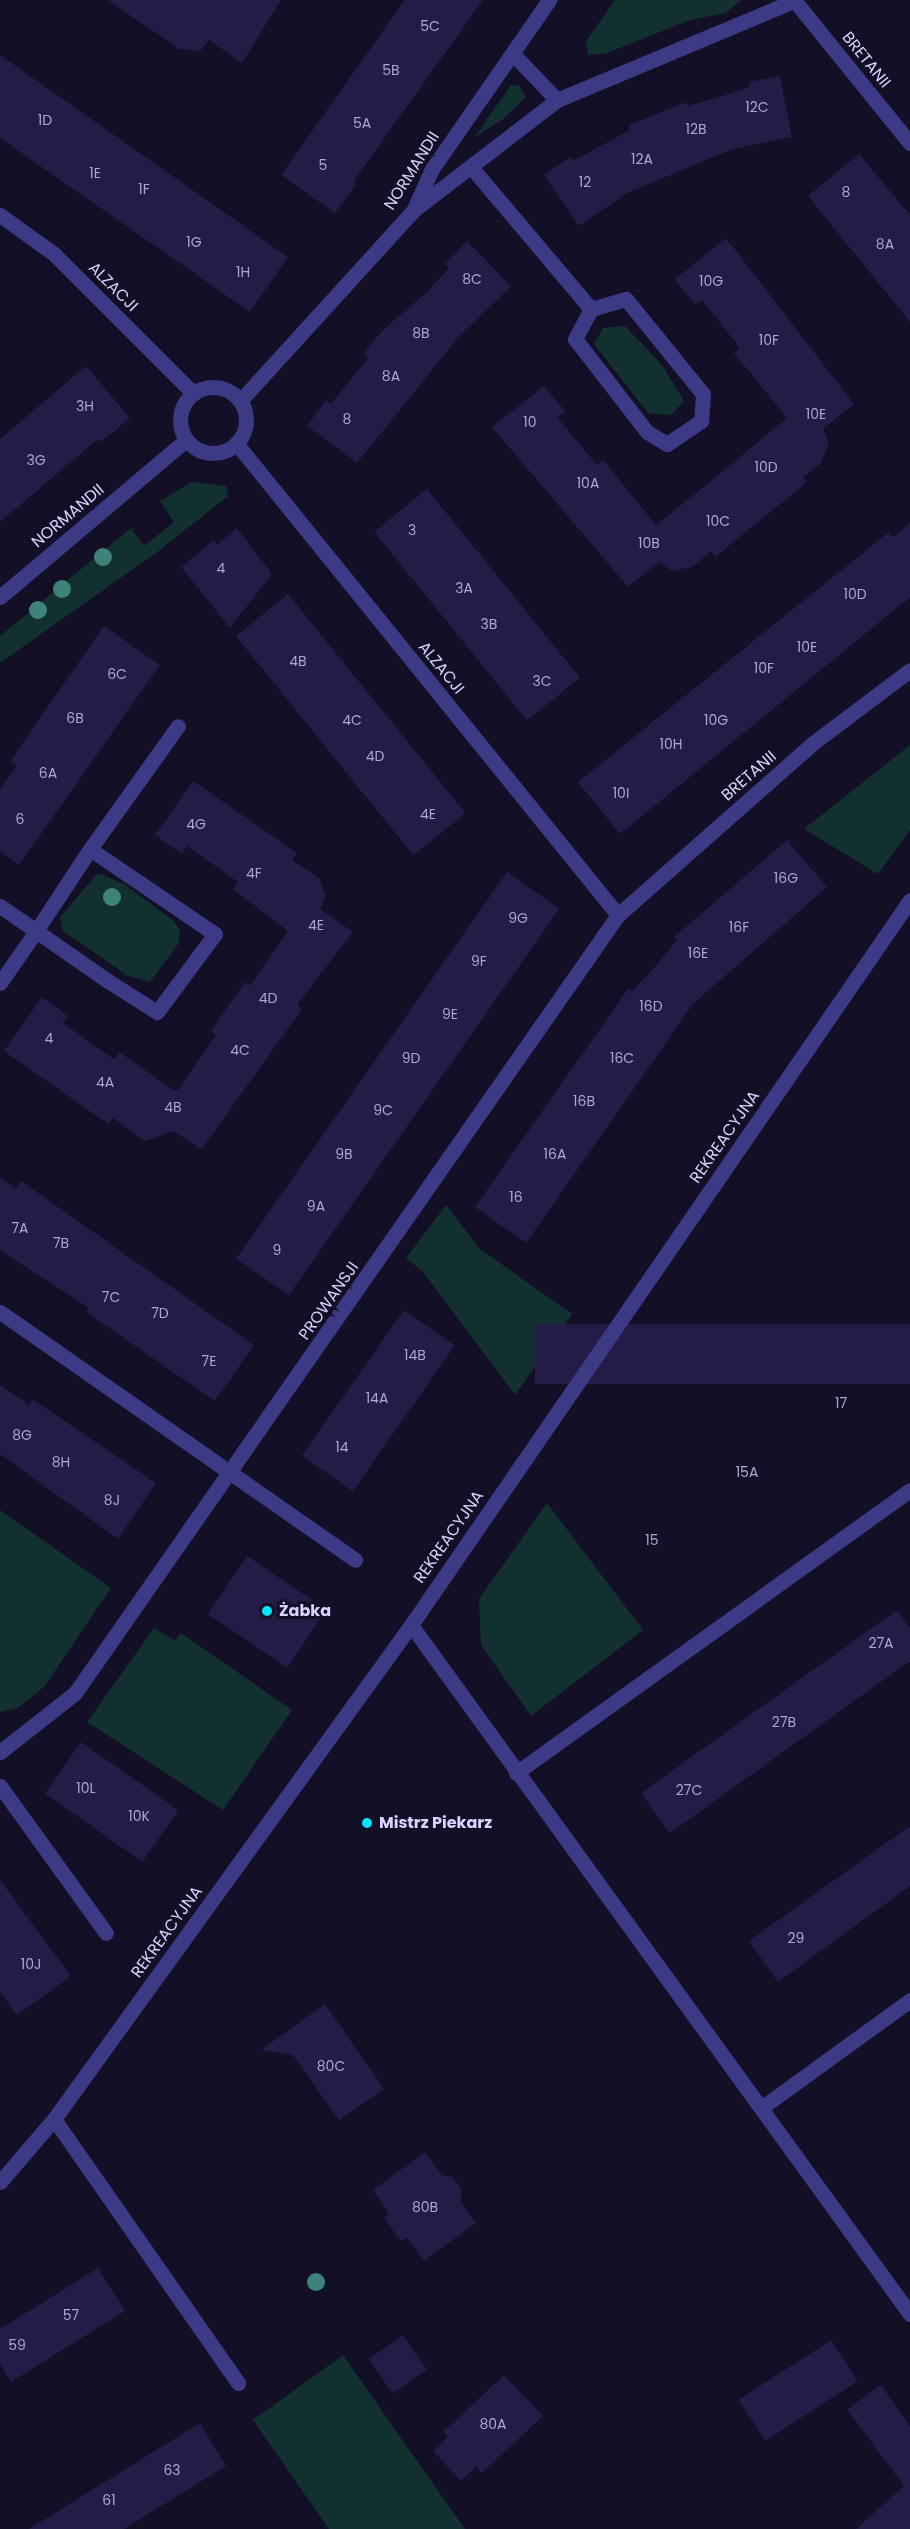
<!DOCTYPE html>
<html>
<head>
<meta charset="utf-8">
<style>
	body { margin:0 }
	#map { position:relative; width:910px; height:2529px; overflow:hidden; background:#130f26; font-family:Poppins,sans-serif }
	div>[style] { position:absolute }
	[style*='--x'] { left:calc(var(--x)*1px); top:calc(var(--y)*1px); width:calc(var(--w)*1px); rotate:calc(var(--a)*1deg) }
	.green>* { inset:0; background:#12302f }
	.building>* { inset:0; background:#241b47; transform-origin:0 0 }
	.minor>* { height:15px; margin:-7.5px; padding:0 7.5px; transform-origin:7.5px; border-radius:7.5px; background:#3d3a85 }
	.minor>.ring { margin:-7.5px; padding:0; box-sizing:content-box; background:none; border:15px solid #3d3a85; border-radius:50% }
	.trees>* { width:18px; height:18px; margin:-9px; border-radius:50%; background:#3d827b }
	.dots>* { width:16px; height:16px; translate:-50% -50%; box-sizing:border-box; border:3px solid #130f26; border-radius:50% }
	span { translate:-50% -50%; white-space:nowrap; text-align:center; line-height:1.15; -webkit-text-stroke:6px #130f26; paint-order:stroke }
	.number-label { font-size:14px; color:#aca6d1 }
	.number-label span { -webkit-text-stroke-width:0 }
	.street-label { font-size:16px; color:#d9d4ff }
	.poi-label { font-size:16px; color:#d9d4ff; font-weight:700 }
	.left { translate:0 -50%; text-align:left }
</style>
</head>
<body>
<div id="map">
	<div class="green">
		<i style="clip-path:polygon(615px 0,741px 0,726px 13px,690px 20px,607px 53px,588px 55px,586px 41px)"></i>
		<i style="clip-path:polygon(511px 85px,519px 86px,526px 97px,503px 119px,475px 137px)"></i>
		<i style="clip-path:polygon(625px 326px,662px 365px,684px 401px,671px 415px,648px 413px,594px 344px,603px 328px)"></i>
		<i style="clip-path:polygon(192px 482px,226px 486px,228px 496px,160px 550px,0 663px,0 636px,131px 528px,144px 546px,174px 522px,160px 501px)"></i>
		<i style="clip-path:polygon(910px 745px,910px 830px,878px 874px,804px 829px)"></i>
		<i style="clip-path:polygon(98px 873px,124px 884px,174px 921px,180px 931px,179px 943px,150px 982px,128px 976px,63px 931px,60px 917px)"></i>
		<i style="clip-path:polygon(446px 1205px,480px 1249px,572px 1314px,515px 1395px,423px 1272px,406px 1258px)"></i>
		<i style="clip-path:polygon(547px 1503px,643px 1630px,531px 1716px,481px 1645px,479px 1599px)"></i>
		<i style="clip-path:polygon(0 1510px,111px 1588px,44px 1687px,18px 1708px,0 1712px)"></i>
		<i style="clip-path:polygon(154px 1628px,174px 1640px,181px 1633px,292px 1710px,223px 1810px,87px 1722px)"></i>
		<i style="clip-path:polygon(343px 2355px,389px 2421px,465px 2529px,329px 2529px,253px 2420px)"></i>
	</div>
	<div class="building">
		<i style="clip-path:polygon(108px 0,281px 0,242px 63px,209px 40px,200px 51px,179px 49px)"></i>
		<i style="clip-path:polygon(405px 0,483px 0,353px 182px,356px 184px,335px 213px,281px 175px)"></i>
		<i style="clip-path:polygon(0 55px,288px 257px,250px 312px,0 138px)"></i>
		<i style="clip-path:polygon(780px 76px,792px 137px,733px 149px,627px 193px,579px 226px,544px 175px,570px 157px,573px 161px,630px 130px,629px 125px,686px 102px,687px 106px,719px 97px,750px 87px,749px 82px)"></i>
		<i style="clip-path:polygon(859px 154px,910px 215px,910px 322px,808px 196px)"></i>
		<i style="clip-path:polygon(726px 238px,854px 404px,823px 429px,829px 443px,820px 464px,803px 477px,807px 482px,747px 531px,715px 557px,711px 552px,692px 567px,672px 571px,659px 562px,628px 587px,492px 427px,544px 386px,565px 411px,557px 417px,597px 465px,603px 460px,656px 525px,700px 490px,787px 418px,734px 353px,740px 348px,702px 300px,695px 305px,675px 279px)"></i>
		<i style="clip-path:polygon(467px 241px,511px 286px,456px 340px,357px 463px,307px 426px,326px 400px,331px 404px,368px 358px,363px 354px,383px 330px,429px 290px,449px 268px,445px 264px)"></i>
		<i style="clip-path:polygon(86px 366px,130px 418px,101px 442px,98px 439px,0 522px,0 439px)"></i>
		<i style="left:427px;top:489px;width:243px;height:68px;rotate:51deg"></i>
		<i style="clip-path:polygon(910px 523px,910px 597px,620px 834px,578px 782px,889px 532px,893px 537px)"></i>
		<i style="clip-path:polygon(237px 528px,272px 574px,230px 628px,181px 567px,214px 540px,217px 545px)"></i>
		<i style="left:288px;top:594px;width:282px;height:67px;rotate:51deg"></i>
		<i style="clip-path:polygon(104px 626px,160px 665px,19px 865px,0 851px,0 789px,17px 766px,10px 761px)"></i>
		<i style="clip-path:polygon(193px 781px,297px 853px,292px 860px,319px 878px,326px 896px,320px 909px,353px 932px,297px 1005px,302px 1009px,201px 1150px,174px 1131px,145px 1141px,113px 1118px,108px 1124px,4px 1051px,42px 997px,68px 1016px,63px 1023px,88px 1041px,114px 1059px,119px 1052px,174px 1090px,178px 1090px,216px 1035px,211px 1031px,228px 1006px,245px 982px,250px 985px,288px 931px,233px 889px,238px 882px,187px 846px,182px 854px,155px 835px)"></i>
		<i style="clip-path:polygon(787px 840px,827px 887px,693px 1004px,526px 1243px,475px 1207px,628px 989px,632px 991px,655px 967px,677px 940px,674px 937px)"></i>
		<i style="left:507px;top:872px;width:64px;height:472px;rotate:35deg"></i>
		<i style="clip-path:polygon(0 1178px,16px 1189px,21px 1181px,254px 1345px,215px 1401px,86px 1312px,89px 1308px,0 1250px)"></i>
		<i style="left:404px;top:1310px;width:62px;height:178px;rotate:35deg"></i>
		<i style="left:910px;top:1324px;width:60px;height:375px;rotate:90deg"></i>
		<i style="clip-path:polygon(0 1385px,29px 1405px,32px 1399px,156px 1483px,118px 1539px,0 1454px)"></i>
		<i style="left:247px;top:1556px;width:96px;height:70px;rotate:34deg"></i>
		<i style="clip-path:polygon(897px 1610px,910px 1628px,910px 1661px,670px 1833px,641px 1793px)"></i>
		<i style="left:81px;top:1742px;width:119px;height:63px;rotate:35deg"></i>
		<i style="clip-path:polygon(910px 1826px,910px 1886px,778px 1982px,749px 1941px)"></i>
		<i style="clip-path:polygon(0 1880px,71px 1976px,17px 2015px,0 1992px)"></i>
		<i style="clip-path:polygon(325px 2004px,384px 2089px,339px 2120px,293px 2055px,261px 2050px)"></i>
		<i style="clip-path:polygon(425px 2152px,442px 2175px,452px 2177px,462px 2189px,460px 2201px,476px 2223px,424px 2261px,407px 2238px,401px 2241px,384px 2218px,389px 2214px,373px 2190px)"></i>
		<i style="clip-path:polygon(98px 2268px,125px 2311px,11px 2382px,0 2364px,0 2329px)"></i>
		<i style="left:403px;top:2335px;width:42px;height:42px;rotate:55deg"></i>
		<i style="left:831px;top:2340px;width:49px;height:110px;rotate:57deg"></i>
		<i style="clip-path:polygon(504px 2375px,543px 2416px,482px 2473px,476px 2467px,461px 2481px,433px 2451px,448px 2437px,443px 2432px)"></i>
		<i style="clip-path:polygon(881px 2385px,910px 2427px,910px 2529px,856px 2529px,904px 2486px,847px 2409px)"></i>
		<i style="clip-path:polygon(200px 2423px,226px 2466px,189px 2489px,124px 2529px,29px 2529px)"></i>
	</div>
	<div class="minor">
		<i style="--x:794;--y:0;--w:184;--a:51"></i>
		<i style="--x:513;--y:54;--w:64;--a:46.3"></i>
		<i style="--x:471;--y:167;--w:186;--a:49.8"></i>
		<i style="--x:415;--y:209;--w:179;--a:-37.5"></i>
		<i style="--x:557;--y:100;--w:257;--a:-22.7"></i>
		<i style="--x:0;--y:215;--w:67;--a:35.8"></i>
		<i style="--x:54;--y:254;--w:197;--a:45"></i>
		<i style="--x:626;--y:299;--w:122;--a:51"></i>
		<i style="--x:703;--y:394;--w:27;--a:94"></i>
		<i style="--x:701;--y:421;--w:41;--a:145.9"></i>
		<i style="--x:667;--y:444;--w:23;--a:-149"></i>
		<i style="--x:647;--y:432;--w:118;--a:-127.7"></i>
		<i style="--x:575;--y:339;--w:34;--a:-62"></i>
		<i style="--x:591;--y:309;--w:36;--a:-16"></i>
		<i class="ring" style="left:180px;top:387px;width:51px;height:51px"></i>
		<i style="--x:240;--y:401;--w:257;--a:-47.7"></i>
		<i style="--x:413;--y:211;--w:46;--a:-65.7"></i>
		<i style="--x:432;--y:169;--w:206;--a:-55.3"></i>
		<i style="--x:236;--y:443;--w:607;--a:51.02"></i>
		<i style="--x:0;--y:597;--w:243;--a:-40.2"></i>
		<i style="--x:90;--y:849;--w:151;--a:-54.4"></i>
		<i style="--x:0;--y:906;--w:131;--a:34.8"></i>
		<i style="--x:108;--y:981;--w:58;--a:32.3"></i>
		<i style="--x:157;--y:1012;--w:97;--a:-53.4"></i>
		<i style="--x:215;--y:934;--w:151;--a:-145.8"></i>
		<i style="--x:90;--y:849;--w:98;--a:123.4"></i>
		<i style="--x:36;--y:931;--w:63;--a:124.7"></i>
		<i style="--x:0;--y:1312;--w:433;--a:34.9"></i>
		<i style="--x:411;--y:1625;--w:851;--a:54.09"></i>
		<i style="--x:0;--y:1752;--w:95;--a:-38.2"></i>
		<i style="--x:75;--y:1693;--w:949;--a:-55.09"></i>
		<i style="--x:618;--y:915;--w:260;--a:-41.4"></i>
		<i style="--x:813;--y:743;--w:121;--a:-37"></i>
		<i style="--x:516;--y:1773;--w:485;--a:-35.7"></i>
		<i style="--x:0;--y:1786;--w:181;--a:54.2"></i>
		<i style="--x:761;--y:2108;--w:184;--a:-35.9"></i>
		<i style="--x:54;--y:2119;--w:322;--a:55.1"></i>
		<i style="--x:0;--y:2182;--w:83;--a:-49.4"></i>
		<i style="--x:54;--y:2119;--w:609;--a:-54.15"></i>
		<i style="--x:411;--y:1625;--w:880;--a:-55.46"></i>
	</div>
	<div class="trees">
		<i style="left:103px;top:557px"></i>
		<i style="left:62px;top:589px"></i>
		<i style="left:38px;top:610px"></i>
		<i style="left:112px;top:897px"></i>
		<i style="left:316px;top:2282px"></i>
	</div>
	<div class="dots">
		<i style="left:267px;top:1611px;background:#00e5ff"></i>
		<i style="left:367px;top:1823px;background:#00e5ff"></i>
	</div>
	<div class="number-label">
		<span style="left:430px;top:26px">5C</span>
		<span style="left:391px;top:70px">5B</span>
		<span style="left:757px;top:107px">12C</span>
		<span style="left:45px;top:120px">1D</span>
		<span style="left:362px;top:123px">5A</span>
		<span style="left:696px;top:129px">12B</span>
		<span style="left:642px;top:159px">12A</span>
		<span style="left:323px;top:165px">5</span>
		<span style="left:95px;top:173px">1E</span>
		<span style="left:585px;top:182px">12</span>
		<span style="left:144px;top:189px">1F</span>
		<span style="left:846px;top:192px">8</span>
		<span style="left:194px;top:242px">1G</span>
		<span style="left:885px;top:244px">8A</span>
		<span style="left:243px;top:272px">1H</span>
		<span style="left:472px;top:279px">8C</span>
		<span style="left:711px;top:281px">10G</span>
		<span style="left:421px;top:333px">8B</span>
		<span style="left:769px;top:340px">10F</span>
		<span style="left:391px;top:376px">8A</span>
		<span style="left:85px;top:406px">3H</span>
		<span style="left:816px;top:414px">10E</span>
		<span style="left:347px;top:419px">8</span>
		<span style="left:530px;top:422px">10</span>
		<span style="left:36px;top:460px">3G</span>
		<span style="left:766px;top:467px">10D</span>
		<span style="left:588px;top:483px">10A</span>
		<span style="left:718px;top:521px">10C</span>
		<span style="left:412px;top:530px">3</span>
		<span style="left:649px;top:543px">10B</span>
		<span style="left:221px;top:568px">4</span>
		<span style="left:464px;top:588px">3A</span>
		<span style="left:855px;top:594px">10D</span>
		<span style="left:489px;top:624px">3B</span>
		<span style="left:807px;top:647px">10E</span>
		<span style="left:298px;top:661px">4B</span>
		<span style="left:764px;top:668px">10F</span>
		<span style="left:117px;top:674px">6C</span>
		<span style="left:542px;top:681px">3C</span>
		<span style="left:75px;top:718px">6B</span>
		<span style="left:352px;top:720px">4C</span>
		<span style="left:716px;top:720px">10G</span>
		<span style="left:671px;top:744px">10H</span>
		<span style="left:375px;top:756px">4D</span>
		<span style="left:48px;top:773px">6A</span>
		<span style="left:621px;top:793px">10I</span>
		<span style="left:428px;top:814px">4E</span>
		<span style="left:20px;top:819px">6</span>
		<span style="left:196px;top:824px">4G</span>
		<span style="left:254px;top:873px">4F</span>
		<span style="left:786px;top:878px">16G</span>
		<span style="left:518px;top:918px">9G</span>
		<span style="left:316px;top:925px">4E</span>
		<span style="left:739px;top:927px">16F</span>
		<span style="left:698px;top:953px">16E</span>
		<span style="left:479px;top:961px">9F</span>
		<span style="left:268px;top:998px">4D</span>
		<span style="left:651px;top:1006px">16D</span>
		<span style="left:450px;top:1014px">9E</span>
		<span style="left:49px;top:1038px">4</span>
		<span style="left:240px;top:1050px">4C</span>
		<span style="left:411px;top:1058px">9D</span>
		<span style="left:622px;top:1058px">16C</span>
		<span style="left:105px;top:1082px">4A</span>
		<span style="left:584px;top:1101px">16B</span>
		<span style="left:173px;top:1107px">4B</span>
		<span style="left:383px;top:1110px">9C</span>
		<span style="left:344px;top:1154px">9B</span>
		<span style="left:555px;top:1154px">16A</span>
		<span style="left:516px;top:1197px">16</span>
		<span style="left:316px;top:1206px">9A</span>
		<span style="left:20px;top:1228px">7A</span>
		<span style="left:61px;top:1243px">7B</span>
		<span style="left:277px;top:1250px">9</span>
		<span style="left:111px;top:1297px">7C</span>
		<span style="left:160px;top:1313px">7D</span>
		<span style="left:415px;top:1355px">14B</span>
		<span style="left:209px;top:1361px">7E</span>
		<span style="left:377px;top:1398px">14A</span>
		<span style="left:841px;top:1403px">17</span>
		<span style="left:22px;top:1435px">8G</span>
		<span style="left:342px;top:1447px">14</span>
		<span style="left:61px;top:1462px">8H</span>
		<span style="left:747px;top:1472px">15A</span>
		<span style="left:112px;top:1500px">8J</span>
		<span style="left:652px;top:1540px">15</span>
		<span style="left:881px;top:1643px">27A</span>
		<span style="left:784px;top:1722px">27B</span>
		<span style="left:86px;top:1788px">10L</span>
		<span style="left:689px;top:1790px">27C</span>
		<span style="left:139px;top:1816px">10K</span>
		<span style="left:796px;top:1938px">29</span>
		<span style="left:31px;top:1964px">10J</span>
		<span style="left:331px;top:2066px">80C</span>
		<span style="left:425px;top:2207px">80B</span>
		<span style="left:71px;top:2315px">57</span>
		<span style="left:17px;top:2345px">59</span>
		<span style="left:493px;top:2424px">80A</span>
		<span style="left:172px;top:2470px">63</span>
		<span style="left:109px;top:2500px">61</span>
	</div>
	<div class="street-label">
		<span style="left:866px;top:60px;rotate:51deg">BRETANII</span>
		<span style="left:412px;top:171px;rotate:-58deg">NORMANDII</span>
		<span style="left:113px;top:287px;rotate:45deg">ALZACJI</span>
		<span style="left:68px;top:516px;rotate:-40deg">NORMANDII</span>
		<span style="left:441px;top:668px;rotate:51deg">ALZACJI</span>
		<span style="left:749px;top:776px;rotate:-41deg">BRETANII</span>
		<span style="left:725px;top:1137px;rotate:-55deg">REKREACYJNA</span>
		<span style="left:329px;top:1301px;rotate:-55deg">PROWANSJI</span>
		<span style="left:449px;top:1537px;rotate:-55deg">REKREACYJNA</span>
		<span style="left:167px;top:1932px;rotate:-54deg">REKREACYJNA</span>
	</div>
	<div class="poi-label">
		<span class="left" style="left:279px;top:1611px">Żabka</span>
		<span class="left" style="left:379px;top:1823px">Mistrz Piekarz</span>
	</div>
</div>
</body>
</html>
